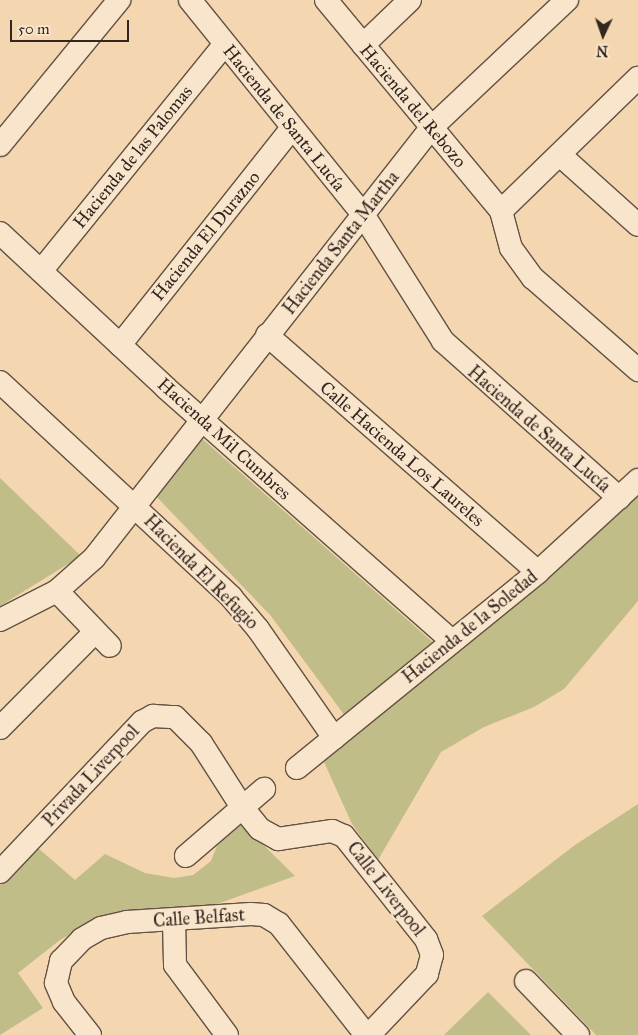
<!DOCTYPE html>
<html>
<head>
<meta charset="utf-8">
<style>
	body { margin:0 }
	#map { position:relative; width:638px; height:1035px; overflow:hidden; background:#f4d7b0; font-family:"IM FELL Great Primer",serif }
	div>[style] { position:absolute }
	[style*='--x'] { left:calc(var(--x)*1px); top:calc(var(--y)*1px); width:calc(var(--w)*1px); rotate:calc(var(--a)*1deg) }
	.green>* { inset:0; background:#c0bd88 }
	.roads { filter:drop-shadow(1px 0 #635243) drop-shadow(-1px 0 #635243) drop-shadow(0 1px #635243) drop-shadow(0 -1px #635243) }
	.minor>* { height:22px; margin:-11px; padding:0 11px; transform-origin:11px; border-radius:11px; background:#f8e5cc }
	span { translate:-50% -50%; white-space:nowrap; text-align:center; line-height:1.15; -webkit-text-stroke:4px #f8e5cc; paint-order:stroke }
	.street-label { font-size:18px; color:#33251f }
	.north { position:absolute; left:578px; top:10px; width:50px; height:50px; -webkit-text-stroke:4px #f8e5cc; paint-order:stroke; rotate:183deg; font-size:14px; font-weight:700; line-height:20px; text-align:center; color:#33251f }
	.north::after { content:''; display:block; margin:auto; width:18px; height:22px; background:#33251f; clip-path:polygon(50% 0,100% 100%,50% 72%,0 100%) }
	.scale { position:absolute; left:10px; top:20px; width:119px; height:22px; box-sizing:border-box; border:2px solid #33251f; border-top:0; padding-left:6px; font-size:15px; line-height:18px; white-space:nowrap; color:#33251f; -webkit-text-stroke:4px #f8e5cc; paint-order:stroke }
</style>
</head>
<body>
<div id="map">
	<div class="green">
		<i style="clip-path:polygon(199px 436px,436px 645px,345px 716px,271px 616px,152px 492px)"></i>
		<i style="clip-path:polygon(0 478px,81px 556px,0 606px)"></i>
		<i style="clip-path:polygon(638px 488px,638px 601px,564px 689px,534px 707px,484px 727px,441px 752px,378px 860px,352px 824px,324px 762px)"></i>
		<i style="clip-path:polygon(638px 804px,638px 1035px,596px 1035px,482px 916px,575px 845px)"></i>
		<i style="clip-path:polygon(240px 822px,295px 876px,198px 911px,92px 922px,60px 940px,18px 973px,43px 1008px,0 1035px,0 885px,38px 848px,75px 880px,105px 854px,145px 873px,174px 878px,193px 875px,211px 861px,219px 841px)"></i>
		<i style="clip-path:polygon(488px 992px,531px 1035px,444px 1035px)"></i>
	</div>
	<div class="roads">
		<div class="minor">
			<i style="--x:190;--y:0;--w:277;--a:51.1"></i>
			<i style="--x:364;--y:216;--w:148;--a:57.7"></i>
			<i style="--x:443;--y:341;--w:236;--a:41.7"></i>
			<i style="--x:326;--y:0;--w:274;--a:50.3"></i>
			<i style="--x:363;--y:45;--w:65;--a:-43.8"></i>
			<i style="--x:0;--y:145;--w:188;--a:-50.6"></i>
			<i style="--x:560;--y:155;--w:105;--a:41.9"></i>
			<i style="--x:501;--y:211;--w:38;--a:75"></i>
			<i style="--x:511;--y:248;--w:37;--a:54"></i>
			<i style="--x:533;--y:278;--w:140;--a:41.2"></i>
			<i style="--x:501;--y:211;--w:191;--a:-44.2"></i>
			<i style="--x:0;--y:233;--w:227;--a:43"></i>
			<i style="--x:166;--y:388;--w:382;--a:41.5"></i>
			<i style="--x:41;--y:271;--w:292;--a:-51"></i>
			<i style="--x:267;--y:335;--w:360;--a:41.2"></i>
			<i style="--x:120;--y:345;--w:277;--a:-51.6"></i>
			<i style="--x:0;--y:382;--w:316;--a:42.9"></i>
			<i style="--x:231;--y:597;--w:42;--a:49.8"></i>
			<i style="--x:258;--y:629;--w:133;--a:55.1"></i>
			<i style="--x:57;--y:591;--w:76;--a:46.1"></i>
			<i style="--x:0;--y:620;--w:64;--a:-27"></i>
			<i style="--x:57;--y:591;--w:50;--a:-41.7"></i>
			<i style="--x:94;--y:558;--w:546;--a:-51.91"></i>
			<i style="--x:431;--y:128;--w:187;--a:-43.3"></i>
			<i style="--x:0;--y:728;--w:135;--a:-45.3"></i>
			<i style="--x:297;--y:768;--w:311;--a:-39.1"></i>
			<i style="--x:538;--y:572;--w:136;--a:-42.6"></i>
			<i style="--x:186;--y:856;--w:103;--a:-40.7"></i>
			<i style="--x:0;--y:872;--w:207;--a:-46.6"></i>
			<i style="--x:142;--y:722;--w:13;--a:-29"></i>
			<i style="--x:153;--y:716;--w:22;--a:3"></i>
			<i style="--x:175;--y:717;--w:37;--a:45"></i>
			<i style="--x:201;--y:743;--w:76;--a:57.4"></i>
			<i style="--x:242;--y:807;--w:28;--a:51"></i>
			<i style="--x:260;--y:829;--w:21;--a:29"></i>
			<i style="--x:278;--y:839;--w:55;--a:-8.4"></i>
			<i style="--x:332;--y:831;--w:13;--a:23"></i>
			<i style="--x:344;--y:836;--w:132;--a:51.5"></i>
			<i style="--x:426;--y:939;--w:17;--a:69"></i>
			<i style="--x:432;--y:955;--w:20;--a:105"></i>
			<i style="--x:427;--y:974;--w:84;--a:133.6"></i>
			<i style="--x:174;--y:920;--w:45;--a:88.7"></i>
			<i style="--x:175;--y:965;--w:87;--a:53.4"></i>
			<i style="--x:526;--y:981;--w:75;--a:46.1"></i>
			<i style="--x:90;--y:1035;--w:42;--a:-128.2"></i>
			<i style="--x:64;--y:1002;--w:21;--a:-113"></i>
			<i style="--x:56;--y:983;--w:23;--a:-77"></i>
			<i style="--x:61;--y:961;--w:30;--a:-46"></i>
			<i style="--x:82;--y:939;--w:22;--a:-30"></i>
			<i style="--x:101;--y:928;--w:27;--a:-13"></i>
			<i style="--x:127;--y:922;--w:124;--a:-3.7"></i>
			<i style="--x:251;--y:914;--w:13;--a:4"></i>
			<i style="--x:264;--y:915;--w:17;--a:31"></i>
			<i style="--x:279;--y:924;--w:141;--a:51.9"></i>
		</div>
	</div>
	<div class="street-label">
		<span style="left:413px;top:106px;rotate:50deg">Hacienda del Rebozo</span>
		<span style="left:284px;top:118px;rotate:51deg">Hacienda de Santa Lucía</span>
		<span style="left:133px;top:157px;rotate:-51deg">Hacienda de las Palomas</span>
		<span style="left:206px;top:236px;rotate:-51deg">Hacienda El Durazno</span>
		<span style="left:341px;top:243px;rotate:-52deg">Hacienda Santa Martha</span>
		<span style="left:539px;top:429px;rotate:41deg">Hacienda de Santa Lucía</span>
		<span style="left:224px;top:439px;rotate:42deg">Hacienda Mil Cumbres</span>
		<span style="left:402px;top:454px;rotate:41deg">Calle Hacienda Los Laureles</span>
		<span style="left:201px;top:572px;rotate:45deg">Hacienda El Refugio</span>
		<span style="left:470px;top:627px;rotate:-39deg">Hacienda de la Soledad</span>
		<span style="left:91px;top:776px;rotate:-47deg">Privada Liverpool</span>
		<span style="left:386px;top:889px;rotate:52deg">Calle Liverpool</span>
		<span style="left:199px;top:918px;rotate:-4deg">Calle Belfast</span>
	</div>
	<div class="north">N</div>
	<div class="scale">50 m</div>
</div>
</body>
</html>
